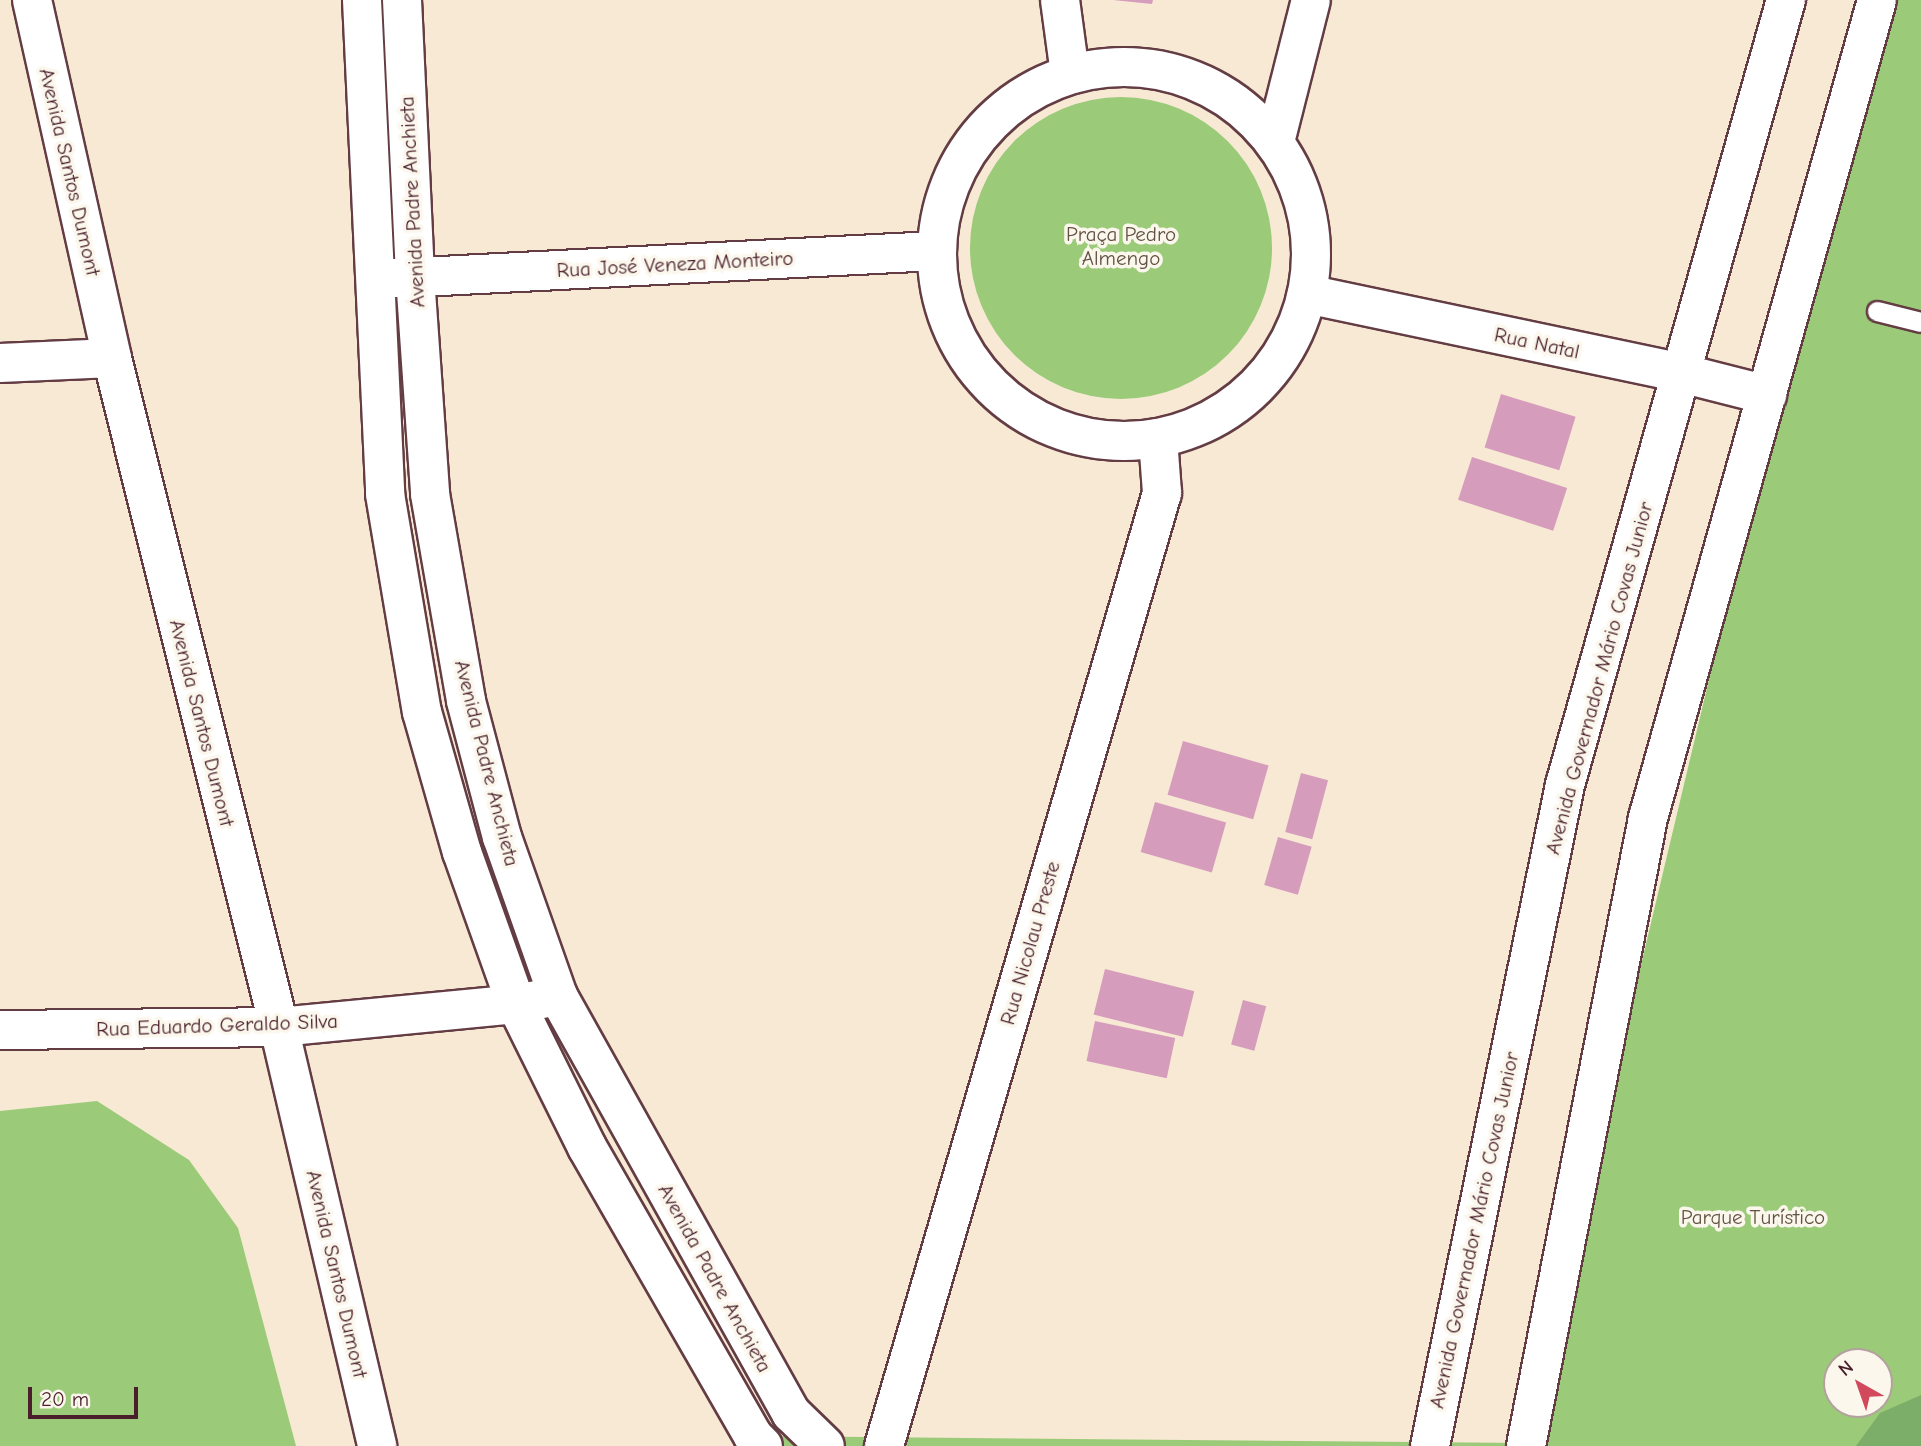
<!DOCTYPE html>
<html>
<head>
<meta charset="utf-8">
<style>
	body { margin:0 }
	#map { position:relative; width:1921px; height:1446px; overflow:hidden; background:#f7e9d4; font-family:"Comic Neue",sans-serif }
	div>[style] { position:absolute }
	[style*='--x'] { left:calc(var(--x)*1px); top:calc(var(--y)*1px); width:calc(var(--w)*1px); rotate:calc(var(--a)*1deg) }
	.green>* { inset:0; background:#9bca79 }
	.round { border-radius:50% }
	.forest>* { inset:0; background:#7cae69 }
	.building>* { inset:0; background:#d69cbc; transform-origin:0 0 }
	.roads { filter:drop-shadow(2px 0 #643d44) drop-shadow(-2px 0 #643d44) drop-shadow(0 2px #643d44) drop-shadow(0 -2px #643d44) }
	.service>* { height:19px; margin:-9.5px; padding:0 9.5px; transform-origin:9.5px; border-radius:9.5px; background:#fff }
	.minor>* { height:38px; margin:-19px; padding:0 19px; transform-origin:19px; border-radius:19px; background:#fff }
	.minor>.ring { margin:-19px; padding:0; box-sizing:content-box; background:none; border:38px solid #fff; border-radius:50% }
	.tertiary>* { height:38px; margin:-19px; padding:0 19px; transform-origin:19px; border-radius:19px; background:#fff }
	.secondary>* { height:38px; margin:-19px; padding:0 19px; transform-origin:19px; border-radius:19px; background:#fff }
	span { translate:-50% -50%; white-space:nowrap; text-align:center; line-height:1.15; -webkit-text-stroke:7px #fbf7ec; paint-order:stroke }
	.street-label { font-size:21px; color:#4a1f2b }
	.park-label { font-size:21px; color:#625242 }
	.north { position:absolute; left:1823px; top:1348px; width:70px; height:70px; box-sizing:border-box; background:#fbf7ec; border:2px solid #b4a19f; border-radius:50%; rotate:320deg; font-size:19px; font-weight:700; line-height:28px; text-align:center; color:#4a1f2b }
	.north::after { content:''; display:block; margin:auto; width:24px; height:32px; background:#d1495b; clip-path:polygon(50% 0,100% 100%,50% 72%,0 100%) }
	.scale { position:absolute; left:28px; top:1387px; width:110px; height:32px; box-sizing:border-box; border:4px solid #4a1f2b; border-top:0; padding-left:9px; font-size:21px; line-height:24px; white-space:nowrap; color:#4a1f2b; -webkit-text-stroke:5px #fbf7ec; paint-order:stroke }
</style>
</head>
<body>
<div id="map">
	<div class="green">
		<i style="clip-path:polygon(evenodd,1871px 0,1921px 0,1921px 1446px,755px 1446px,753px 1436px,1527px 1443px,1871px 0,1837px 1362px,1879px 1362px,1879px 1404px,1837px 1404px,1837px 1362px)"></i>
		<i class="round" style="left:970px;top:97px;width:302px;height:302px"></i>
		<i style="clip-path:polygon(97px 1101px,189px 1160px,238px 1228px,296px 1446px,0 1446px,0 1111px)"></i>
	</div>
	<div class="forest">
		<i style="clip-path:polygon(1921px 1395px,1921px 1446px,1856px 1446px,1880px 1413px)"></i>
	</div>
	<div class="building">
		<i style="clip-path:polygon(1113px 0,1153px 0,1152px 4px)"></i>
		<i style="left:1501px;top:394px;width:78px;height:56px;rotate:17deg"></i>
		<i style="left:1472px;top:457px;width:100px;height:45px;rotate:18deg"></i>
		<i style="left:1183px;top:741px;width:89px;height:56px;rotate:16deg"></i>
		<i style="left:1301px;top:773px;width:28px;height:61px;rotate:15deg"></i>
		<i style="left:1155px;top:802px;width:74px;height:52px;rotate:16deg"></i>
		<i style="left:1278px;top:837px;width:35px;height:50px;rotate:16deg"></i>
		<i style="left:1105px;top:969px;width:92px;height:47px;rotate:14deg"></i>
		<i style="left:1243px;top:1000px;width:24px;height:46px;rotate:15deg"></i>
		<i style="left:1095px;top:1021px;width:82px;height:41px;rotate:12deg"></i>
	</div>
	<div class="roads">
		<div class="service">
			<i style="--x:1877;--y:311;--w:45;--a:14"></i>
		</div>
		<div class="minor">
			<i style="--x:1060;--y:0;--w:75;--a:82.3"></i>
			<i class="ring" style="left:937px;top:67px;width:336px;height:336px"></i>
			<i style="--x:1275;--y:142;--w:146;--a:-75.8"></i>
			<i style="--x:381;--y:279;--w:555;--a:-2.89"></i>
			<i style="--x:1307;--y:294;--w:382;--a:11.9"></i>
			<i style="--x:1681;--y:373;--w:89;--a:14.3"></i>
			<i style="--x:0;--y:363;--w:112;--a:-2.6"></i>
			<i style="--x:0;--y:1030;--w:279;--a:-0.6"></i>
			<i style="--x:884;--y:1446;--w:993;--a:-73.74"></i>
			<i style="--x:1162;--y:493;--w:55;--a:-94.2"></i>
		</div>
		<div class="tertiary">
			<i style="--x:32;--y:0;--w:367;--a:77.4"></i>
			<i style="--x:112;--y:358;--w:690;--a:75.98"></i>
			<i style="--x:279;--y:1027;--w:430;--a:76.8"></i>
			<i style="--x:279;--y:1027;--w:238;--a:-5.5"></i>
			<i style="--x:516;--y:1004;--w:43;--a:-10.8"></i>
		</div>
		<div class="secondary">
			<i style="--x:362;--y:0;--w:495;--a:87.3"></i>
			<i style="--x:385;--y:494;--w:221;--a:80.4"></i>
			<i style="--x:422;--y:712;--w:146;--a:74.1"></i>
			<i style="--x:462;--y:852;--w:161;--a:70.4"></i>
			<i style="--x:516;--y:1004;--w:160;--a:63.6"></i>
			<i style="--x:587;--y:1147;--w:333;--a:60.1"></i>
			<i style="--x:753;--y:1436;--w:14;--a:45"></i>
			<i style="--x:402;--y:0;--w:277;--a:87.3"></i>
			<i style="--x:415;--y:277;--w:218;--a:86"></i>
			<i style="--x:430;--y:494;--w:210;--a:80.1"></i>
			<i style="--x:466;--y:701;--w:141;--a:75.2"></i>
			<i style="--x:502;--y:837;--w:169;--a:70.6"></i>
			<i style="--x:558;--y:996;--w:478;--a:60.8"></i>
			<i style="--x:791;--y:1413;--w:47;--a:44.1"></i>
			<i style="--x:1430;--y:1446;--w:675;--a:-78.46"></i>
			<i style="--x:1565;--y:785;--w:816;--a:-74.28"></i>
			<i style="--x:1526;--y:1446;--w:640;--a:-79.01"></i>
			<i style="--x:1648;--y:818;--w:849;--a:-74.36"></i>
		</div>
	</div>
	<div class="street-label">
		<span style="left:70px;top:172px;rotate:77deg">Avenida Santos Dumont</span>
		<span style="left:412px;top:202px;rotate:-93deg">Avenida Padre Anchieta</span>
		<span style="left:675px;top:264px;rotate:-3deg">Rua José Veneza Monteiro</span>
		<span style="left:1537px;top:343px;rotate:12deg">Rua Natal</span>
		<span style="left:1599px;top:678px;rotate:-75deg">Avenida Governador Mário Covas Junior</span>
		<span style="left:202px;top:723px;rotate:76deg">Avenida Santos Dumont</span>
		<span style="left:487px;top:763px;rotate:76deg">Avenida Padre Anchieta</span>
		<span style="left:1030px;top:943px;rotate:-74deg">Rua Nicolau Preste</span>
		<span style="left:217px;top:1025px;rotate:-2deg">Rua Eduardo Geraldo Silva</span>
		<span style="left:1474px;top:1230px;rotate:-78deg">Avenida Governador Mário Covas Junior</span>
		<span style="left:337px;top:1274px;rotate:77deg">Avenida Santos Dumont</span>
		<span style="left:715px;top:1278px;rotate:61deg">Avenida Padre Anchieta</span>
	</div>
	<div class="park-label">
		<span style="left:1121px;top:246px">Praça Pedro<br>Almengo</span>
		<span style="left:1753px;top:1217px">Parque Turístico</span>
	</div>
	<div class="north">N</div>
	<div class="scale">20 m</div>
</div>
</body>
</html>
